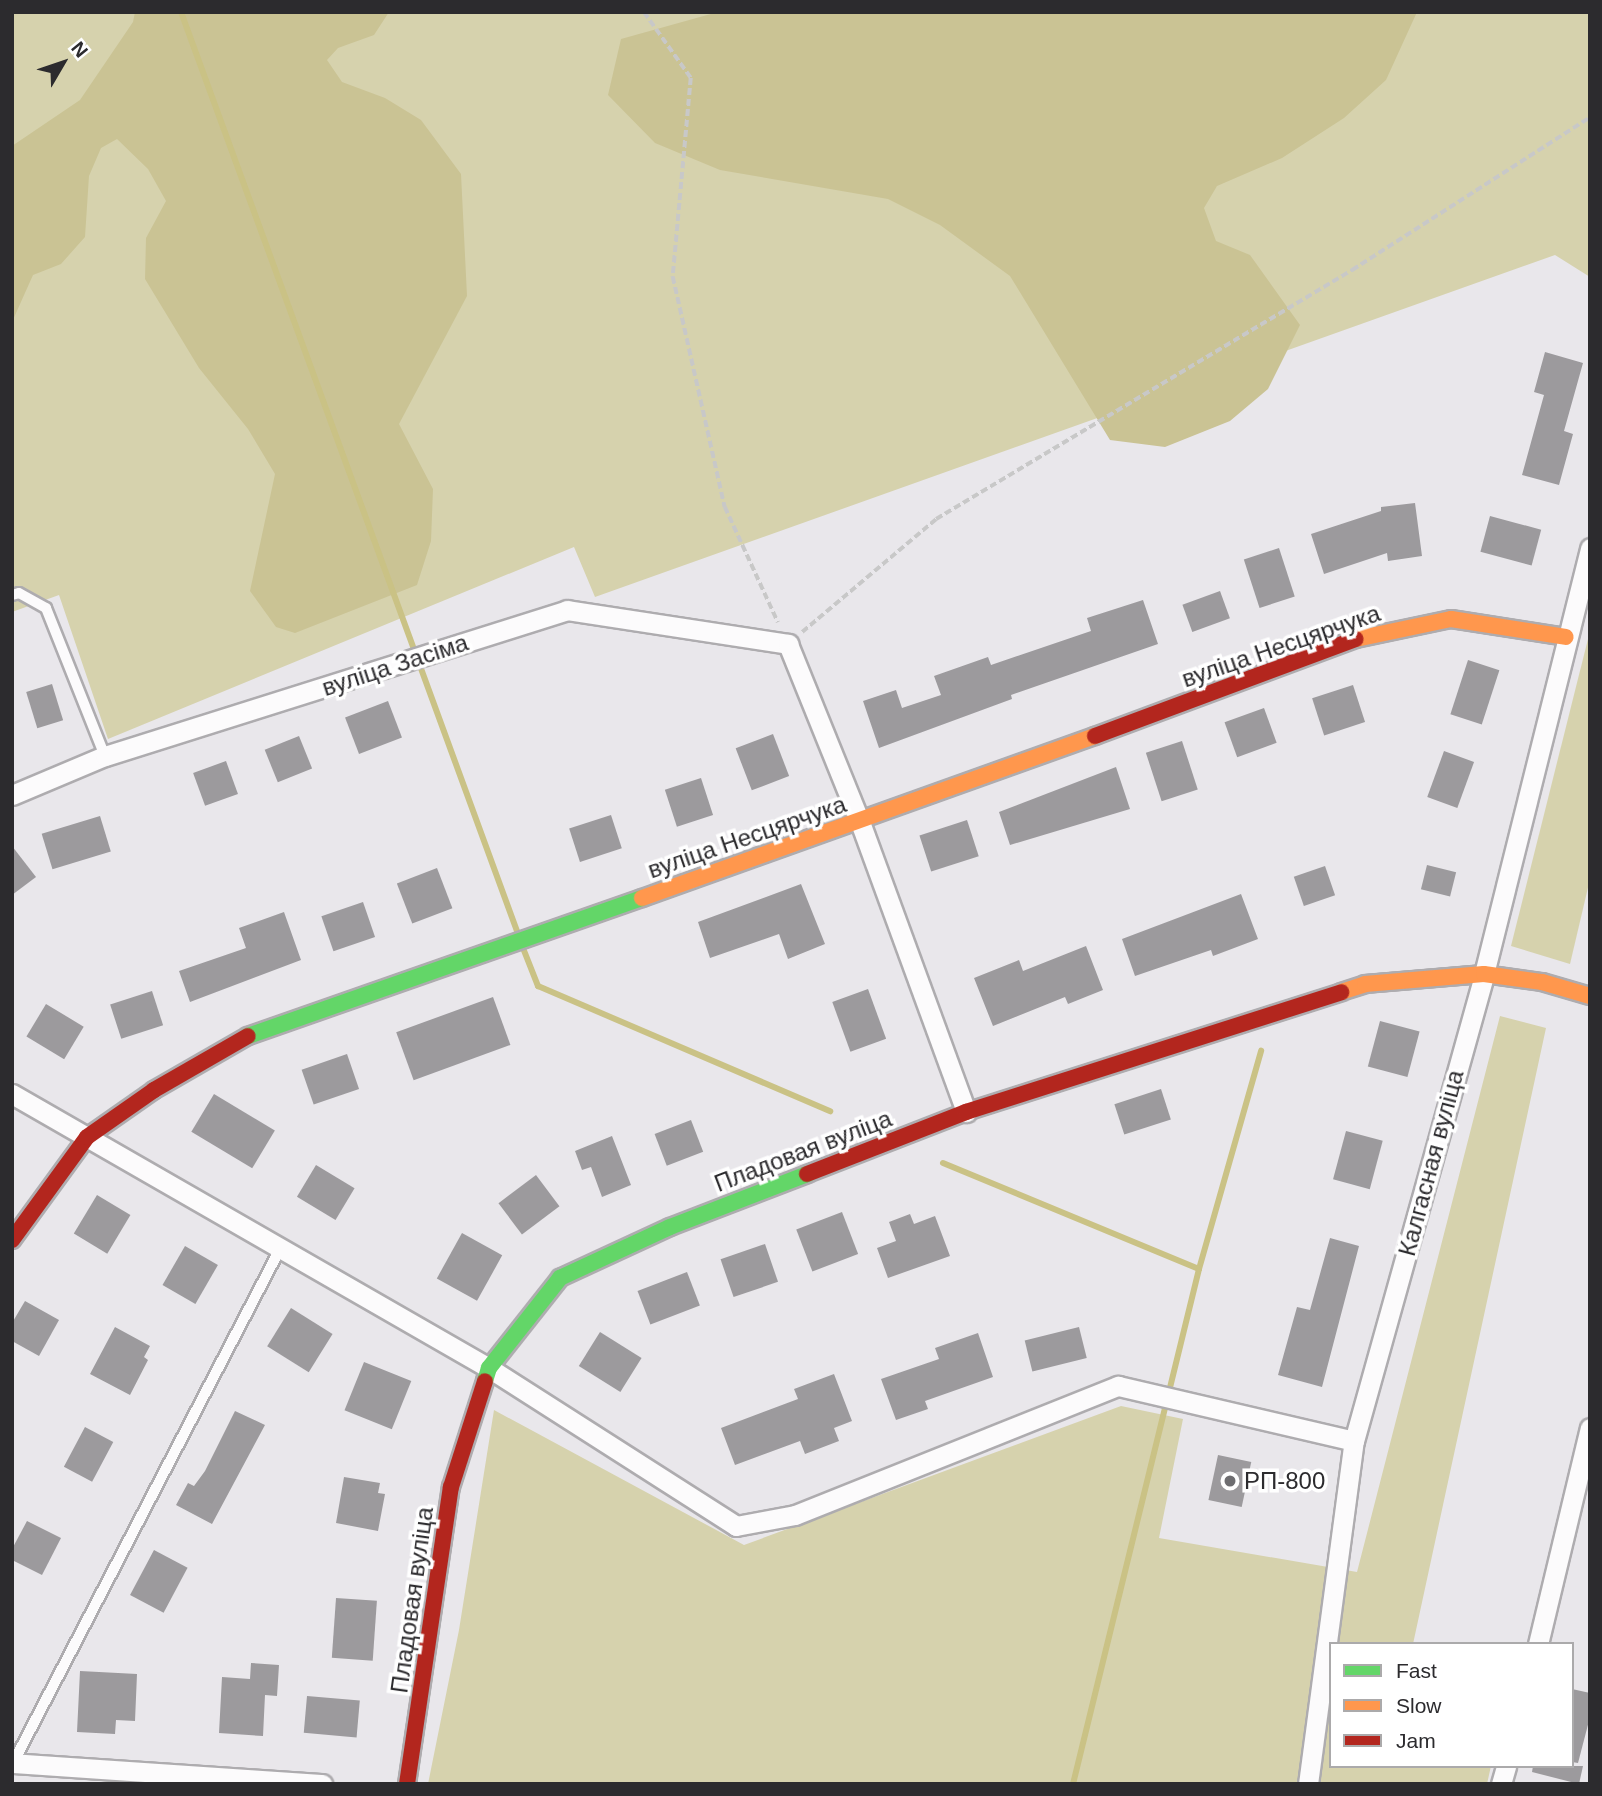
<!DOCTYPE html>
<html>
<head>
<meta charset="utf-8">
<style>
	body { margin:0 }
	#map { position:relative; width:1602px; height:1796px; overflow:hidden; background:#e9e7eb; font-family:Arial,sans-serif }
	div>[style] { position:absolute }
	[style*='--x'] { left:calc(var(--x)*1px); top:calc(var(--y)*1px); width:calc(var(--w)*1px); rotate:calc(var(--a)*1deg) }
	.green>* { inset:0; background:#d6d2ad }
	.forest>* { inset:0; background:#cac394 }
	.stream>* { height:6px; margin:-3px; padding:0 3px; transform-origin:3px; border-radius:3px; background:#cac285 }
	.building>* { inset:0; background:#9c9a9d; transform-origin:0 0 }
	.path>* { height:3.5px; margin-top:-1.75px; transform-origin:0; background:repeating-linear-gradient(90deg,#c8c8c8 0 7px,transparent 0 10.5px) }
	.roads { filter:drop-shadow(2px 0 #aeacaf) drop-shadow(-2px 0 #aeacaf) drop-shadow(0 2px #aeacaf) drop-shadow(0 -2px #aeacaf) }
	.lane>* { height:10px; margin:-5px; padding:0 5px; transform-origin:5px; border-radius:5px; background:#fcfbfc }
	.street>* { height:19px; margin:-9.5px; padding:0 9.5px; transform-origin:9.5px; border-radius:9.5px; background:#fcfbfc }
	.fast>* { height:16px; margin:-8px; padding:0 8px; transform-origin:8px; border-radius:8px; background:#63d668 }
	.slow>* { height:16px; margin:-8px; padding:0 8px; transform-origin:8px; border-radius:8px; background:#ff974d }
	.jam>* { height:16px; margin:-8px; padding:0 8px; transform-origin:8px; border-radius:8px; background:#b3261e }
	.dots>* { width:19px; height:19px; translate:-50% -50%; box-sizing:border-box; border:4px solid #fff; border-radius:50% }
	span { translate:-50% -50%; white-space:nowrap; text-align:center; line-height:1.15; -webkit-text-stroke:7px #fff; paint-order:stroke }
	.street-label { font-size:24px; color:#2c2b2e }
	.poi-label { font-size:24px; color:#2c2b2e }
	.left { translate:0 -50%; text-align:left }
	.frame { position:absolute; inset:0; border:14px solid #2c2b2e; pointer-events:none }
	.legend { position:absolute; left:1329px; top:1642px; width:245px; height:126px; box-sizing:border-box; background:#fff; border:2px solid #abaaab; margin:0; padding:9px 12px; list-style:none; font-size:21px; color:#2c2b2e }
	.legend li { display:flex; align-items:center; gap:14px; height:35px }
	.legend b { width:35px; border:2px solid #abaaab }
	.north { position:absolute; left:28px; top:28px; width:70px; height:70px; -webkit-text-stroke:5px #fff; paint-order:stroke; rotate:51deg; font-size:19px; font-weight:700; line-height:28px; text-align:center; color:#2c2b2e }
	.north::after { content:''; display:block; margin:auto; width:24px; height:32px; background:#2c2b2e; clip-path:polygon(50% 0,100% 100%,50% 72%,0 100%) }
</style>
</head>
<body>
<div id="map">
	<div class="green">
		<i style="clip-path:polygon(12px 12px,1590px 12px,1590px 277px,1555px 255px,595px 597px,574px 547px,108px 739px,59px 595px,12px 612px)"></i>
		<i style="clip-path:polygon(1590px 631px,1590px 879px,1570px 964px,1511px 946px)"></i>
		<i style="clip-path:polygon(1500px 1016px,1546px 1028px,1413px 1644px,1331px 1644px,1331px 1766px,1491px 1766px,1487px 1784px,428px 1784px,459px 1630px,494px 1410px,744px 1545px,1121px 1406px,1183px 1419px,1159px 1538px,1357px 1572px)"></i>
	</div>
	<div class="forest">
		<i style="clip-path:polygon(135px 12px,389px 12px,374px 35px,338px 48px,327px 60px,342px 82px,385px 98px,421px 120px,461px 174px,467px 296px,399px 424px,433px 489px,431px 541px,417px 585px,295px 633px,276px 627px,250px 591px,275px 474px,248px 429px,199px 368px,145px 279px,146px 238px,166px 201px,148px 169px,117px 139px,101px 148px,89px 176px,85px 237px,61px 264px,33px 275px,12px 322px,12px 146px,80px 100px,133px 22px)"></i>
		<i style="clip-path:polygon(718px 12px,1417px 12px,1386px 80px,1344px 118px,1282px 158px,1217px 186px,1204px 208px,1216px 241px,1250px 255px,1300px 325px,1268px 389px,1230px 421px,1165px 447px,1110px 440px,1010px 276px,940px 225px,888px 199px,720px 170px,655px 143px,608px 95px,621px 39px)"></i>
	</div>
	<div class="stream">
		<i style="--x:181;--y:12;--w:982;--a:69.92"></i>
		<i style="--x:523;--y:948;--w:41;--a:68.5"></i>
		<i style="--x:538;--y:986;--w:318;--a:23.2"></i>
		<i style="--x:943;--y:1163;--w:277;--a:22.5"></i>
		<i style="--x:1073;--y:1784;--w:530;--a:-76.25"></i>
		<i style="--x:1199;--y:1269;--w:227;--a:-74.1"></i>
	</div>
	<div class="building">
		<i style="clip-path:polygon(1545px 352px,1583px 363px,1564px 431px,1573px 434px,1559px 485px,1522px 475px,1544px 395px,1534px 392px)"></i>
		<i style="clip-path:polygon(1415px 503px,1422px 556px,1388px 561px,1387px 553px,1324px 574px,1311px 534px,1381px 511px,1381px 507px)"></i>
		<i style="left:1490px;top:516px;width:53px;height:37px;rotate:15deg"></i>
		<i style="left:1279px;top:548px;width:51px;height:37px;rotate:72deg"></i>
		<i style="left:1220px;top:591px;width:29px;height:40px;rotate:70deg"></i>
		<i style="clip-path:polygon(1143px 600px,1158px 644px,1011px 695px,1012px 699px,879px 748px,863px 701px,896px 690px,902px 708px,941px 695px,934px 676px,988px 657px,991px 665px,1091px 631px,1087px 618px)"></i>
		<i style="left:1468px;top:660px;width:33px;height:57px;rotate:18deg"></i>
		<i style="left:52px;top:684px;width:38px;height:27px;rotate:73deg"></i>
		<i style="left:1353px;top:685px;width:39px;height:43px;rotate:72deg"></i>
		<i style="left:388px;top:701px;width:39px;height:46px;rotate:69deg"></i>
		<i style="left:1264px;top:708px;width:37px;height:42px;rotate:70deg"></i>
		<i style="left:773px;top:734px;width:45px;height:40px;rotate:69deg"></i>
		<i style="left:299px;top:736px;width:35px;height:37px;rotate:68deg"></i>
		<i style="left:1182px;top:741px;width:51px;height:38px;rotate:72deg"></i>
		<i style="left:1444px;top:751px;width:32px;height:49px;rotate:20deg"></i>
		<i style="left:226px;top:761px;width:35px;height:35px;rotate:70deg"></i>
		<i style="clip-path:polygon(1116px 767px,1130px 809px,1010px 845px,999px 812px)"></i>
		<i style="left:701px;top:778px;width:39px;height:38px;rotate:72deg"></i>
		<i style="left:611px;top:815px;width:35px;height:44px;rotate:72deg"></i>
		<i style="left:100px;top:816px;width:37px;height:61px;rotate:73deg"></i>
		<i style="left:967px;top:820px;width:38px;height:50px;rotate:72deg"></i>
		<i style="clip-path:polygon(12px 846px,36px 877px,12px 895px)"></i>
		<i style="left:1427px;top:865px;width:30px;height:25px;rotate:14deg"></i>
		<i style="left:1325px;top:866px;width:31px;height:33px;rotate:71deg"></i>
		<i style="left:437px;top:868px;width:43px;height:43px;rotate:69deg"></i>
		<i style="clip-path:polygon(801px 884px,825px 944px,788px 959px,779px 934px,710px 958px,698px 922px)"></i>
		<i style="clip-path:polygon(1241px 894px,1258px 939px,1213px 956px,1211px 950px,1135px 976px,1122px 939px)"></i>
		<i style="left:363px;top:902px;width:37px;height:44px;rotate:71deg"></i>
		<i style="clip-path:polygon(284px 912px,301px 960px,190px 1002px,179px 971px,246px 948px,239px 928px)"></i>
		<i style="clip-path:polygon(1086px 946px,1103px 990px,1068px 1004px,1065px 997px,993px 1026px,974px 978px,1019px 960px,1023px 971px)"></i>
		<i style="left:868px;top:989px;width:53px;height:38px;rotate:70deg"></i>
		<i style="left:152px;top:991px;width:36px;height:44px;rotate:72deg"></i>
		<i style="left:493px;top:997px;width:51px;height:103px;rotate:70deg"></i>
		<i style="left:46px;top:1004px;width:44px;height:38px;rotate:31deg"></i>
		<i style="left:1380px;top:1021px;width:41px;height:47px;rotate:15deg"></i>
		<i style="left:347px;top:1054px;width:37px;height:48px;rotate:71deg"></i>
		<i style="left:1161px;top:1089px;width:32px;height:49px;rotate:72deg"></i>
		<i style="left:214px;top:1094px;width:71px;height:44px;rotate:31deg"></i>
		<i style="left:691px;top:1120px;width:34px;height:39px;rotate:69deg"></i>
		<i style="left:1346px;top:1131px;width:38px;height:50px;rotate:15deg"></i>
		<i style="clip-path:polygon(612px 1136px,631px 1185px,602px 1197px,591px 1167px,582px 1170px,575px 1151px)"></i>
		<i style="left:316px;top:1165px;width:45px;height:37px;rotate:31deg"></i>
		<i style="left:536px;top:1175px;width:39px;height:47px;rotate:53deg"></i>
		<i style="left:97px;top:1195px;width:39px;height:45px;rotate:31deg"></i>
		<i style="left:842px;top:1212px;width:45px;height:49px;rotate:69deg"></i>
		<i style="clip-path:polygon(910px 1214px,914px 1224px,935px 1216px,950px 1256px,888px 1278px,877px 1248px,896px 1241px,889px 1222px)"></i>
		<i style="left:462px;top:1233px;width:46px;height:52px;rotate:29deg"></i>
		<i style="clip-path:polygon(1330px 1238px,1359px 1246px,1322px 1387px,1278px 1375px,1297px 1307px,1310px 1310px)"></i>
		<i style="left:765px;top:1244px;width:40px;height:47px;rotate:71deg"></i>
		<i style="left:185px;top:1246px;width:38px;height:45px;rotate:30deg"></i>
		<i style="left:687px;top:1272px;width:36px;height:53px;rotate:69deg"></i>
		<i style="clip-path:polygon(25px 1301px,59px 1320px,39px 1356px,12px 1341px,12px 1323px)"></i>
		<i style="left:291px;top:1308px;width:49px;height:45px;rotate:32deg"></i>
		<i style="clip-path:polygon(115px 1327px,150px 1346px,144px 1357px,148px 1360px,130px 1395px,90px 1374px)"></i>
		<i style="left:1079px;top:1327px;width:32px;height:56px;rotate:76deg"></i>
		<i style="left:600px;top:1332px;width:49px;height:40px;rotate:32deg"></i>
		<i style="clip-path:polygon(978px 1333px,993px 1377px,925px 1401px,928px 1409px,896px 1420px,881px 1379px,939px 1359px,935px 1348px)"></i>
		<i style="left:364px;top:1362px;width:51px;height:52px;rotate:22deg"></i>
		<i style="clip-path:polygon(834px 1374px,852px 1421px,834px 1428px,839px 1441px,805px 1454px,800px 1441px,735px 1465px,721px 1428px,798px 1399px,794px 1389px)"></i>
		<i style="clip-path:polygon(235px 1411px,265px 1425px,212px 1524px,176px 1505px,188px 1483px,194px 1486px,205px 1471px)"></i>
		<i style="left:85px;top:1427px;width:32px;height:45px;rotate:28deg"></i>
		<i style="left:1218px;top:1455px;width:34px;height:46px;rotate:12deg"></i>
		<i style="clip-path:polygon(344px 1477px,380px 1483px,378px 1493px,385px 1494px,378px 1531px,336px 1523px)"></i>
		<i style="clip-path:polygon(27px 1521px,61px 1538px,42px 1575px,12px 1560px,12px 1549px)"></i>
		<i style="left:154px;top:1550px;width:38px;height:51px;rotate:28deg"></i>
		<i style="left:336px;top:1598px;width:41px;height:60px;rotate:4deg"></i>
		<i style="clip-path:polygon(251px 1663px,279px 1665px,277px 1696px,265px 1695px,263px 1736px,219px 1733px,222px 1677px,250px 1679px)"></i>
		<i style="clip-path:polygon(80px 1671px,137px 1674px,135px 1721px,116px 1720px,115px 1734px,77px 1732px)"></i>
		<i style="clip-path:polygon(1572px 1689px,1590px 1693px,1590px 1717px,1578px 1763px,1572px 1762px)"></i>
		<i style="left:307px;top:1696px;width:53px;height:37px;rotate:5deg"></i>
		<i style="clip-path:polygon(1533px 1766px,1583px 1766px,1579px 1784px,1532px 1772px)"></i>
	</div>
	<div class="path">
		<i style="--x:644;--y:12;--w:81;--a:54.5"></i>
		<i style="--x:691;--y:78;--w:200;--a:95.2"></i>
		<i style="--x:673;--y:277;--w:236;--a:77.3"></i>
		<i style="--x:725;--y:507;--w:127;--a:65.3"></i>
		<i style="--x:802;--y:632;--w:175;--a:-40.1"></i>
		<i style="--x:936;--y:519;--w:485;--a:-30.9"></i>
		<i style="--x:1352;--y:270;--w:283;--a:-32.7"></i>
	</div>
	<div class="roads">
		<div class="lane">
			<i style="--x:12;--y:595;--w:7;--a:-16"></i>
			<i style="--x:19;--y:593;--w:31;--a:29"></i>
			<i style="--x:46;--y:608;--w:159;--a:68.3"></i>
			<i style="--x:13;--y:1763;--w:579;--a:-62.55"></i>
		</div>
		<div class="street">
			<i style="--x:12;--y:795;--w:101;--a:-22.8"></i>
			<i style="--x:105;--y:756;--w:485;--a:-17.5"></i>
			<i style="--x:567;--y:610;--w:224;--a:8.7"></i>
			<i style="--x:788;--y:644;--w:192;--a:68"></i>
			<i style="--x:860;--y:822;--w:309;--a:69.9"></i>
			<i style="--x:12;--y:1094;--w:550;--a:29.87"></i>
			<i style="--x:489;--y:1368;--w:293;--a:32.6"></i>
			<i style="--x:736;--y:1526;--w:60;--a:-10.6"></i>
			<i style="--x:795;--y:1515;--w:348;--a:-21.8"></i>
			<i style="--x:1118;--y:1386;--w:242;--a:13.1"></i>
			<i style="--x:1538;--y:1644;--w:222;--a:-76.5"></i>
			<i style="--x:12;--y:1763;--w:311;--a:3.9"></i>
			<i style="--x:1308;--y:1784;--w:346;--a:-82.4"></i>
			<i style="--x:1354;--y:1441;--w:485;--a:-74.4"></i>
			<i style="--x:1484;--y:974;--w:439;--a:-76"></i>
			<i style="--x:1501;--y:1784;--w:19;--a:-74"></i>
		</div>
		<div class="fast">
			<i style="--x:248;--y:1036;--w:417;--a:-19.3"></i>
			<i style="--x:485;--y:1381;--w:14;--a:-73"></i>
			<i style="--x:489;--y:1368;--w:115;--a:-51.7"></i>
			<i style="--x:560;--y:1278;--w:121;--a:-24.9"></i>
			<i style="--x:670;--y:1227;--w:147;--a:-21.1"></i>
		</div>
		<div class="slow">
			<i style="--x:1356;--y:639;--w:97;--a:-11.9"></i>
			<i style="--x:1451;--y:619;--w:116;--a:8.9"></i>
			<i style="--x:642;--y:898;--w:481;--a:-19.7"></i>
			<i style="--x:1341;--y:992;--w:25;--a:-18"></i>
			<i style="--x:1365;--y:984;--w:119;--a:-4.8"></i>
			<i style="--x:1484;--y:974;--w:59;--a:7.9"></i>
			<i style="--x:1542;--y:982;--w:50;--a:16.3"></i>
		</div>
		<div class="jam">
			<i style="--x:1095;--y:736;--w:278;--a:-20.4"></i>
			<i style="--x:807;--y:1174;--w:171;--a:-21.3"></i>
			<i style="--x:966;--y:1112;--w:394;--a:-17.7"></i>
			<i style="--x:12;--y:1240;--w:127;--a:-53.9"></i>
			<i style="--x:87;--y:1137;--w:82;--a:-35"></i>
			<i style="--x:154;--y:1090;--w:108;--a:-29.9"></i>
			<i style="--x:407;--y:1784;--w:300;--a:-81.6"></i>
			<i style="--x:451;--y:1487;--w:111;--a:-72.2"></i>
		</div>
	</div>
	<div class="dots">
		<i style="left:1230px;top:1481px;background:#6e6d70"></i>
	</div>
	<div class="street-label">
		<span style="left:1281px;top:646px;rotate:-19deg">вуліца Несцярчука</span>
		<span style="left:395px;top:665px;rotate:-18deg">вуліца Засіма</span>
		<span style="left:747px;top:837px;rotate:-19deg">вуліца Несцярчука</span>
		<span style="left:803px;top:1151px;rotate:-21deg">Пладовая вуліца</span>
		<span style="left:1431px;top:1163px;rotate:-75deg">Калгасная вуліца</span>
		<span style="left:412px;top:1600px;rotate:-82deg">Пладовая вуліца</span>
	</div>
	<div class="poi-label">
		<span class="left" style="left:1244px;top:1481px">РП-800</span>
	</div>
	<div class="frame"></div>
	<ul class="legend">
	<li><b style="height:9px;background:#63d668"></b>Fast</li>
	<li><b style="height:9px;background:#ff974d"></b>Slow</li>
	<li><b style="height:9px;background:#b3261e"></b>Jam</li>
	</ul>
	<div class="north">N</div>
</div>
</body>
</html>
